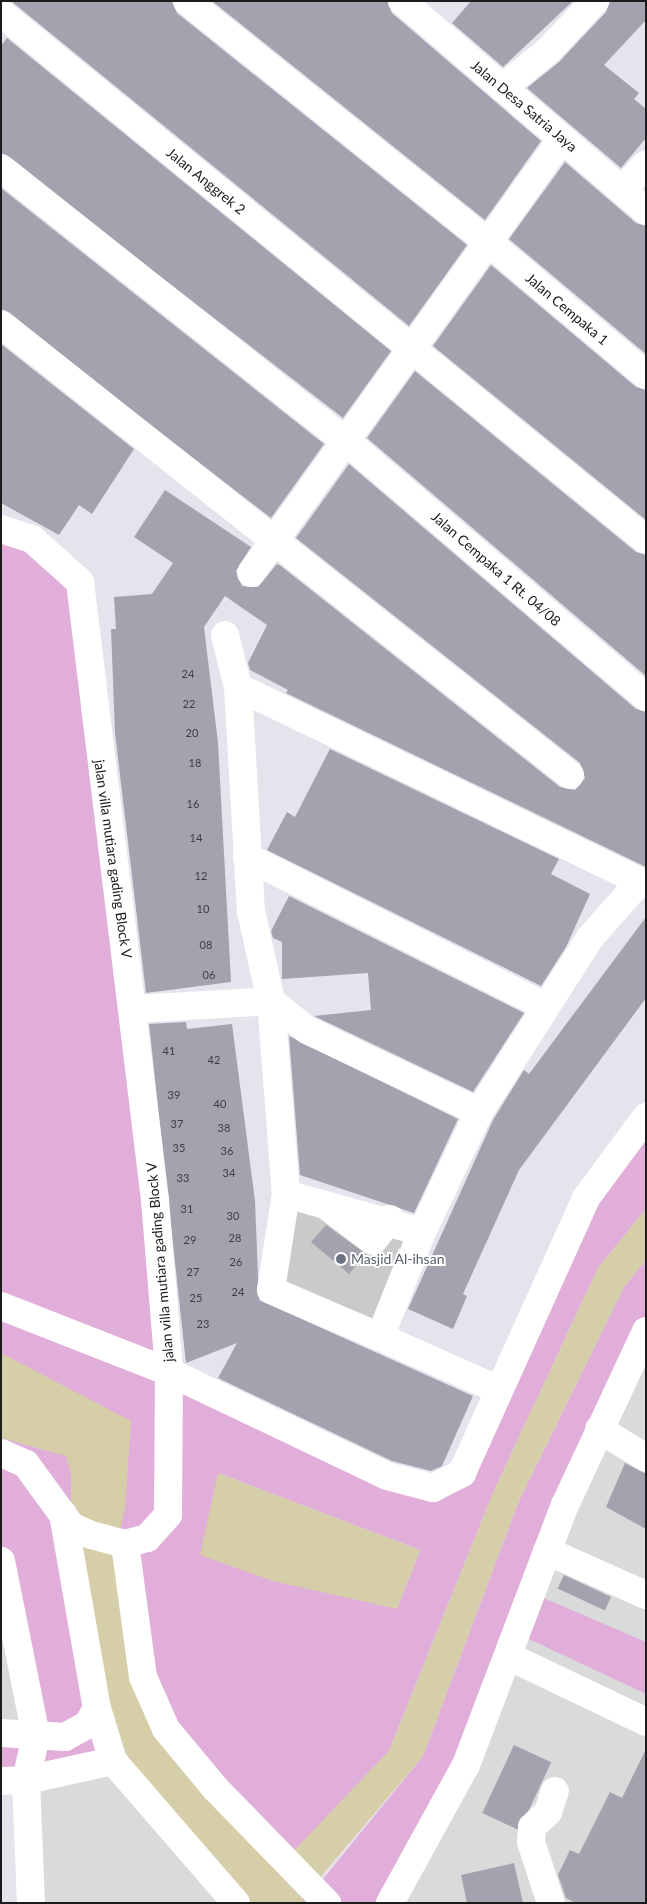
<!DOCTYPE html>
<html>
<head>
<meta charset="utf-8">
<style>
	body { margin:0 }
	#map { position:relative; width:647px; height:1904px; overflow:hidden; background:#e6e3ec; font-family:Lato,sans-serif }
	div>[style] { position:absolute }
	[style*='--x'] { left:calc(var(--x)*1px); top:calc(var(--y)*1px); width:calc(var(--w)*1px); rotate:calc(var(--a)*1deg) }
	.residential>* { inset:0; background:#d9dada }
	.religious>* { inset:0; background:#cacaca }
	.grass>* { inset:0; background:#e1aeda }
	.water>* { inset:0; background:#d5cea8 }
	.building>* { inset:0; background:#a3a2ae; transform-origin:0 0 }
	.minor>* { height:28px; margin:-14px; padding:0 14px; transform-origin:14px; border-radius:14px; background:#fff }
	.dots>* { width:14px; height:14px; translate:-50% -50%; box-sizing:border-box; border:2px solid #fff; border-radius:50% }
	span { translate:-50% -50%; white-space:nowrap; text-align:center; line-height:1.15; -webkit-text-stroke:4px #fff; paint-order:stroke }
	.number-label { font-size:11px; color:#3e3e40 }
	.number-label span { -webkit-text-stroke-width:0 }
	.street-label { font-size:14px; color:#1c1c1c }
	.worship-label { font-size:14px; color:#5b616d }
	.left { translate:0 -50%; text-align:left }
	.frame { position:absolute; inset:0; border:2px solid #1c1c1c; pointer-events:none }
</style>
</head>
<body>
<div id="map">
	<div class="residential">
		<i style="clip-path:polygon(646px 1331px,646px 1642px,532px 1594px)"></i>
		<i style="clip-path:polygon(1px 1561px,36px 1736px,1px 1733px)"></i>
		<i style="clip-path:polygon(518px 1634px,646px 1694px,646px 1903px,390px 1903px)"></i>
		<i style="clip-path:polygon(113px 1761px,236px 1903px,31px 1903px,26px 1780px)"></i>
	</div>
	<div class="religious">
		<i style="clip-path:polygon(286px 1194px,417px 1228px,380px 1337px,271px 1290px)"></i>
	</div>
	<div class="grass">
		<i style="clip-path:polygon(evenodd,1px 529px,80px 582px,169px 1372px,387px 1476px,448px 1482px,562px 1249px,646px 1117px,646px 1209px,598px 1268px,493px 1493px,389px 1751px,287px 1859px,314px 1890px,423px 1756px,518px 1503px,624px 1287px,646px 1260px,646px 1331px,532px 1593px,646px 1642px,646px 1694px,518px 1634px,390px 1903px,236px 1903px,113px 1761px,1px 1781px,1px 1733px,35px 1736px,1px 1561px,1px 529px,218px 1473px,420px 1550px,397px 1609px,218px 1473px)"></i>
	</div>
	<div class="water">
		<i style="clip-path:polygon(646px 1209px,646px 1260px,624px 1287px,518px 1503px,423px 1756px,302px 1899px,305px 1903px,222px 1903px,242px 1889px,124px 1754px,100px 1689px,71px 1526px,71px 1475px,66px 1456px,1px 1438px,1px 1353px,131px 1421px,125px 1508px,117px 1542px,134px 1680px,286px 1859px,389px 1751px,493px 1493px,598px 1268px)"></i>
		<i style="clip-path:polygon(218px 1473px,420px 1550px,397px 1609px,273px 1581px,200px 1555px)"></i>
	</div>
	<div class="building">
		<i style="clip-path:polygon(11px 1px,172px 1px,177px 13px,467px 245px,409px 326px)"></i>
		<i style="clip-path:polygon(212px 1px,387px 1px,392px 13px,541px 141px,485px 220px)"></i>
		<i style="clip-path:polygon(471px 1px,573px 1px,503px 67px,452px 23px)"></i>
		<i style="clip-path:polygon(610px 1px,646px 1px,646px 20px,604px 65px,639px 93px,634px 99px,646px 109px,646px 138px,621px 168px,527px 88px,559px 62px,606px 12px)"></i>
		<i style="clip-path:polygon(7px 38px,391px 351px,343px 418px,1px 153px,1px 46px)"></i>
		<i style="clip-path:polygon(565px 162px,636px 223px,646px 226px,646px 354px,509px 239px)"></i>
		<i style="clip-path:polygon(1px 188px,324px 444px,271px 518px,1px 309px)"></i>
		<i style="clip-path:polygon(491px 265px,636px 387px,646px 390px,646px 520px,433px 346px)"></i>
		<i style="clip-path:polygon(1px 344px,134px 449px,92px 514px,79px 505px,59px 535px,1px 503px)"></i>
		<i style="clip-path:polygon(415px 371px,636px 552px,646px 555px,646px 676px,367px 438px)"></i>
		<i style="clip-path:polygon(349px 464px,636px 709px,646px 712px,646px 867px,286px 693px,288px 690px,250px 670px,248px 663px,267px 625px,225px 596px,204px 627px,218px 743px,231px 982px,146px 993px,115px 733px,111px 629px,116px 629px,114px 597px,152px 594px,173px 563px,134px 537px,165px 490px,251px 547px,236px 571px,242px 586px,258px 587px,277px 564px,281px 566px,560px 787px,575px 790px,585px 778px,580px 763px,296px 538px)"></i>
		<i style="clip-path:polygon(330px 749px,559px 859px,551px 874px,590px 894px,566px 947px,541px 986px,267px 850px,287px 812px,295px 817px)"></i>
		<i style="clip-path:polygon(289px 896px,524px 1013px,473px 1092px,314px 1016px,371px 1010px,368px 973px,282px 979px,282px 942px,273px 938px,271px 931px)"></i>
		<i style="clip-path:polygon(646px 917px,646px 998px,519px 1170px,463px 1294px,467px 1296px,453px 1329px,408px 1309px,493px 1120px,524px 1070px,529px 1074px)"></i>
		<i style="clip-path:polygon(186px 1022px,187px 1029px,232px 1024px,255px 1201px,259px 1300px,473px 1396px,442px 1466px,431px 1471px,392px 1461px,218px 1378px,237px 1343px,186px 1363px,149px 1024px)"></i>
		<i style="clip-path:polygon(289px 1036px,458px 1119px,414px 1213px,300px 1175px)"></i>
		<i style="clip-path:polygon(326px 1225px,366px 1254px,349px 1274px,311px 1242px)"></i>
		<i style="clip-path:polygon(625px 1463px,646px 1474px,646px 1529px,606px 1507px)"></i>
		<i style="left:564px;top:1575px;width:52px;height:15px;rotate:25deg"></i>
		<i style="left:514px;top:1745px;width:41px;height:75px;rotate:25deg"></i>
		<i style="clip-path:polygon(646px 1749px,646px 1903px,576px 1903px,566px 1898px,558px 1875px,570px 1850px,579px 1854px,610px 1792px,622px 1798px)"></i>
		<i style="clip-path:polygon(514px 1863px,523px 1903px,467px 1903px,461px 1875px)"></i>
	</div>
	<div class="minor">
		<i style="--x:187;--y:1;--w:386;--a:38.7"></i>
		<i style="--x:488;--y:242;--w:207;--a:40.1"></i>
		<i style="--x:402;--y:1;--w:322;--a:40.7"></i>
		<i style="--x:1;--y:13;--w:833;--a:39.25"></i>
		<i style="--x:502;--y:88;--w:59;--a:-38.8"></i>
		<i style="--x:548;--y:51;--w:69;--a:-46.8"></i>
		<i style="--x:1;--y:168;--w:440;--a:38.4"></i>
		<i style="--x:346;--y:441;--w:394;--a:40.5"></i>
		<i style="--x:622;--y:190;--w:35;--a:-47"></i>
		<i style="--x:1;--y:324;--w:726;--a:38.4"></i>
		<i style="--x:1;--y:529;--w:33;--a:18"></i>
		<i style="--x:32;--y:539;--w:64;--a:41.9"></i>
		<i style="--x:80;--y:582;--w:623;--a:83.08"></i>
		<i style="--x:155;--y:1200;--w:173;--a:85.3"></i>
		<i style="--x:169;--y:1372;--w:143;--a:90.4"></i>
		<i style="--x:168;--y:1515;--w:31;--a:132"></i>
		<i style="--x:147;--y:1538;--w:23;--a:165"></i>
		<i style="--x:125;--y:1544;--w:35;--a:-165"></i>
		<i style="--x:91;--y:1535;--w:22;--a:-156"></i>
		<i style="--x:71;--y:1526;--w:77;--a:-126"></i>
		<i style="--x:26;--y:1464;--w:27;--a:-156"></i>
		<i style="--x:251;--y:573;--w:534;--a:-54.38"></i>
		<i style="--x:225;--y:635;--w:54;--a:76"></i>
		<i style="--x:238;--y:687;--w:224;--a:86.7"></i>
		<i style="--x:251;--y:911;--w:92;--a:77.5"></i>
		<i style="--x:271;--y:1001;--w:194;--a:85.6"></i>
		<i style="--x:286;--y:1194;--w:97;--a:98.9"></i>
		<i style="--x:271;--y:1290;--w:119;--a:23.3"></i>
		<i style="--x:238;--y:687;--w:453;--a:25.8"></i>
		<i style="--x:247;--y:857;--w:331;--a:26.6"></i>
		<i style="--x:134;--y:1009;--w:137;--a:-3.3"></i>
		<i style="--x:271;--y:1001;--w:46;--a:38.9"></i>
		<i style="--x:307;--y:1030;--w:191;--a:25.5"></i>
		<i style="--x:479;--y:1112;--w:206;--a:-57.5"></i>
		<i style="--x:590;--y:938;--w:76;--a:-48.7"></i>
		<i style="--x:479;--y:1112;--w:133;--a:115.4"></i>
		<i style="--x:422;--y:1232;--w:113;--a:111.8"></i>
		<i style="--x:380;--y:1337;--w:128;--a:24"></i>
		<i style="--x:286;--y:1194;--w:141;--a:15.6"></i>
		<i style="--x:328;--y:1207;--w:56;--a:37.1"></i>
		<i style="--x:373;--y:1241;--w:28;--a:-52"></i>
		<i style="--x:1;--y:1306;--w:180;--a:21.4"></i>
		<i style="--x:169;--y:1372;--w:242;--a:25.5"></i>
		<i style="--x:387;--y:1476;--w:48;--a:14.6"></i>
		<i style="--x:433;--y:1488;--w:33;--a:-27"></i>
		<i style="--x:462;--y:1473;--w:302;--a:-65.7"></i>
		<i style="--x:586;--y:1198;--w:101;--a:-53.5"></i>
		<i style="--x:599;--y:1429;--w:55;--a:31.7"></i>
		<i style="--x:63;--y:1514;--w:197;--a:80.1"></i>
		<i style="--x:97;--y:1708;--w:55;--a:73.2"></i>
		<i style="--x:113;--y:1761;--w:188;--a:49.1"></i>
		<i style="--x:125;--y:1544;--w:134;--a:82.3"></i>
		<i style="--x:143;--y:1677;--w:57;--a:66.1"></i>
		<i style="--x:166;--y:1729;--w:77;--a:50.3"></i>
		<i style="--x:215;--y:1788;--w:161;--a:45.8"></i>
		<i style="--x:547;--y:1551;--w:108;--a:24"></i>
		<i style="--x:1;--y:1561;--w:178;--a:78.7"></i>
		<i style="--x:36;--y:1736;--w:45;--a:102.8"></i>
		<i style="--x:26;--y:1780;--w:123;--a:87.7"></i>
		<i style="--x:510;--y:1657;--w:151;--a:25.5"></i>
		<i style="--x:1;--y:1733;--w:64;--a:3.6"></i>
		<i style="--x:65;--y:1737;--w:26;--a:-29"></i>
		<i style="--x:88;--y:1724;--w:18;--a:-61"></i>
		<i style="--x:1;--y:1781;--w:25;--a:-2"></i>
		<i style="--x:26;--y:1780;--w:89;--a:-12.3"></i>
		<i style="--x:390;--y:1903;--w:158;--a:-61.2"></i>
		<i style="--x:466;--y:1765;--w:278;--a:-69.2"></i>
		<i style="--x:565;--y:1505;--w:192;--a:-65"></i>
		<i style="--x:551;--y:1903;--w:64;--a:-108.2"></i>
		<i style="--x:531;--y:1842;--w:15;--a:-86"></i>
		<i style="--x:532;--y:1827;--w:22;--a:-43"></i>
		<i style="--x:548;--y:1812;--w:22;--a:-72"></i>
	</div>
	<div class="dots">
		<i style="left:341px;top:1259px;background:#6b7280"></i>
	</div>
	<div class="number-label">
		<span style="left:188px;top:674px">24</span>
		<span style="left:189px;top:704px">22</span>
		<span style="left:192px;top:733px">20</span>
		<span style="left:195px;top:763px">18</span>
		<span style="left:193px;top:804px">16</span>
		<span style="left:196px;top:838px">14</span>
		<span style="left:201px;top:876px">12</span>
		<span style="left:203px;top:909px">10</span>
		<span style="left:206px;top:945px">08</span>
		<span style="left:209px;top:975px">06</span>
		<span style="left:169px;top:1051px">41</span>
		<span style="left:214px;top:1060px">42</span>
		<span style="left:174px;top:1095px">39</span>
		<span style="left:220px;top:1104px">40</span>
		<span style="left:177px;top:1124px">37</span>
		<span style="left:224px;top:1128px">38</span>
		<span style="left:179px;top:1148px">35</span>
		<span style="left:227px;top:1151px">36</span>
		<span style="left:229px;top:1173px">34</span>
		<span style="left:183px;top:1178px">33</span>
		<span style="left:187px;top:1209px">31</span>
		<span style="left:233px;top:1216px">30</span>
		<span style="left:235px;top:1238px">28</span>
		<span style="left:190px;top:1240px">29</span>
		<span style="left:236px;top:1262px">26</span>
		<span style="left:193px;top:1272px">27</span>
		<span style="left:238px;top:1292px">24</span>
		<span style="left:196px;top:1298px">25</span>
		<span style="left:203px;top:1324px">23</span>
	</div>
	<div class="street-label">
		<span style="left:524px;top:106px;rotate:40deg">Jalan Desa Satria Jaya</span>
		<span style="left:206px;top:181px;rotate:39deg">Jalan Anggrek 2</span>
		<span style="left:567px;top:309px;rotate:40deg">Jalan Cempaka 1</span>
		<span style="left:496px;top:569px;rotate:41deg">Jalan Cempaka 1 Rt. 04/08</span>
		<span style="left:113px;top:859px;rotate:82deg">jalan villa mutiara gading Block V</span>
		<span style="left:160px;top:1262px;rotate:-95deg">jalan villa mutiara gading Block V</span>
	</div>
	<div class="worship-label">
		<span class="left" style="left:351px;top:1259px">Masjid Al-ihsan</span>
	</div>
	<div class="frame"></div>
</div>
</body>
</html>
